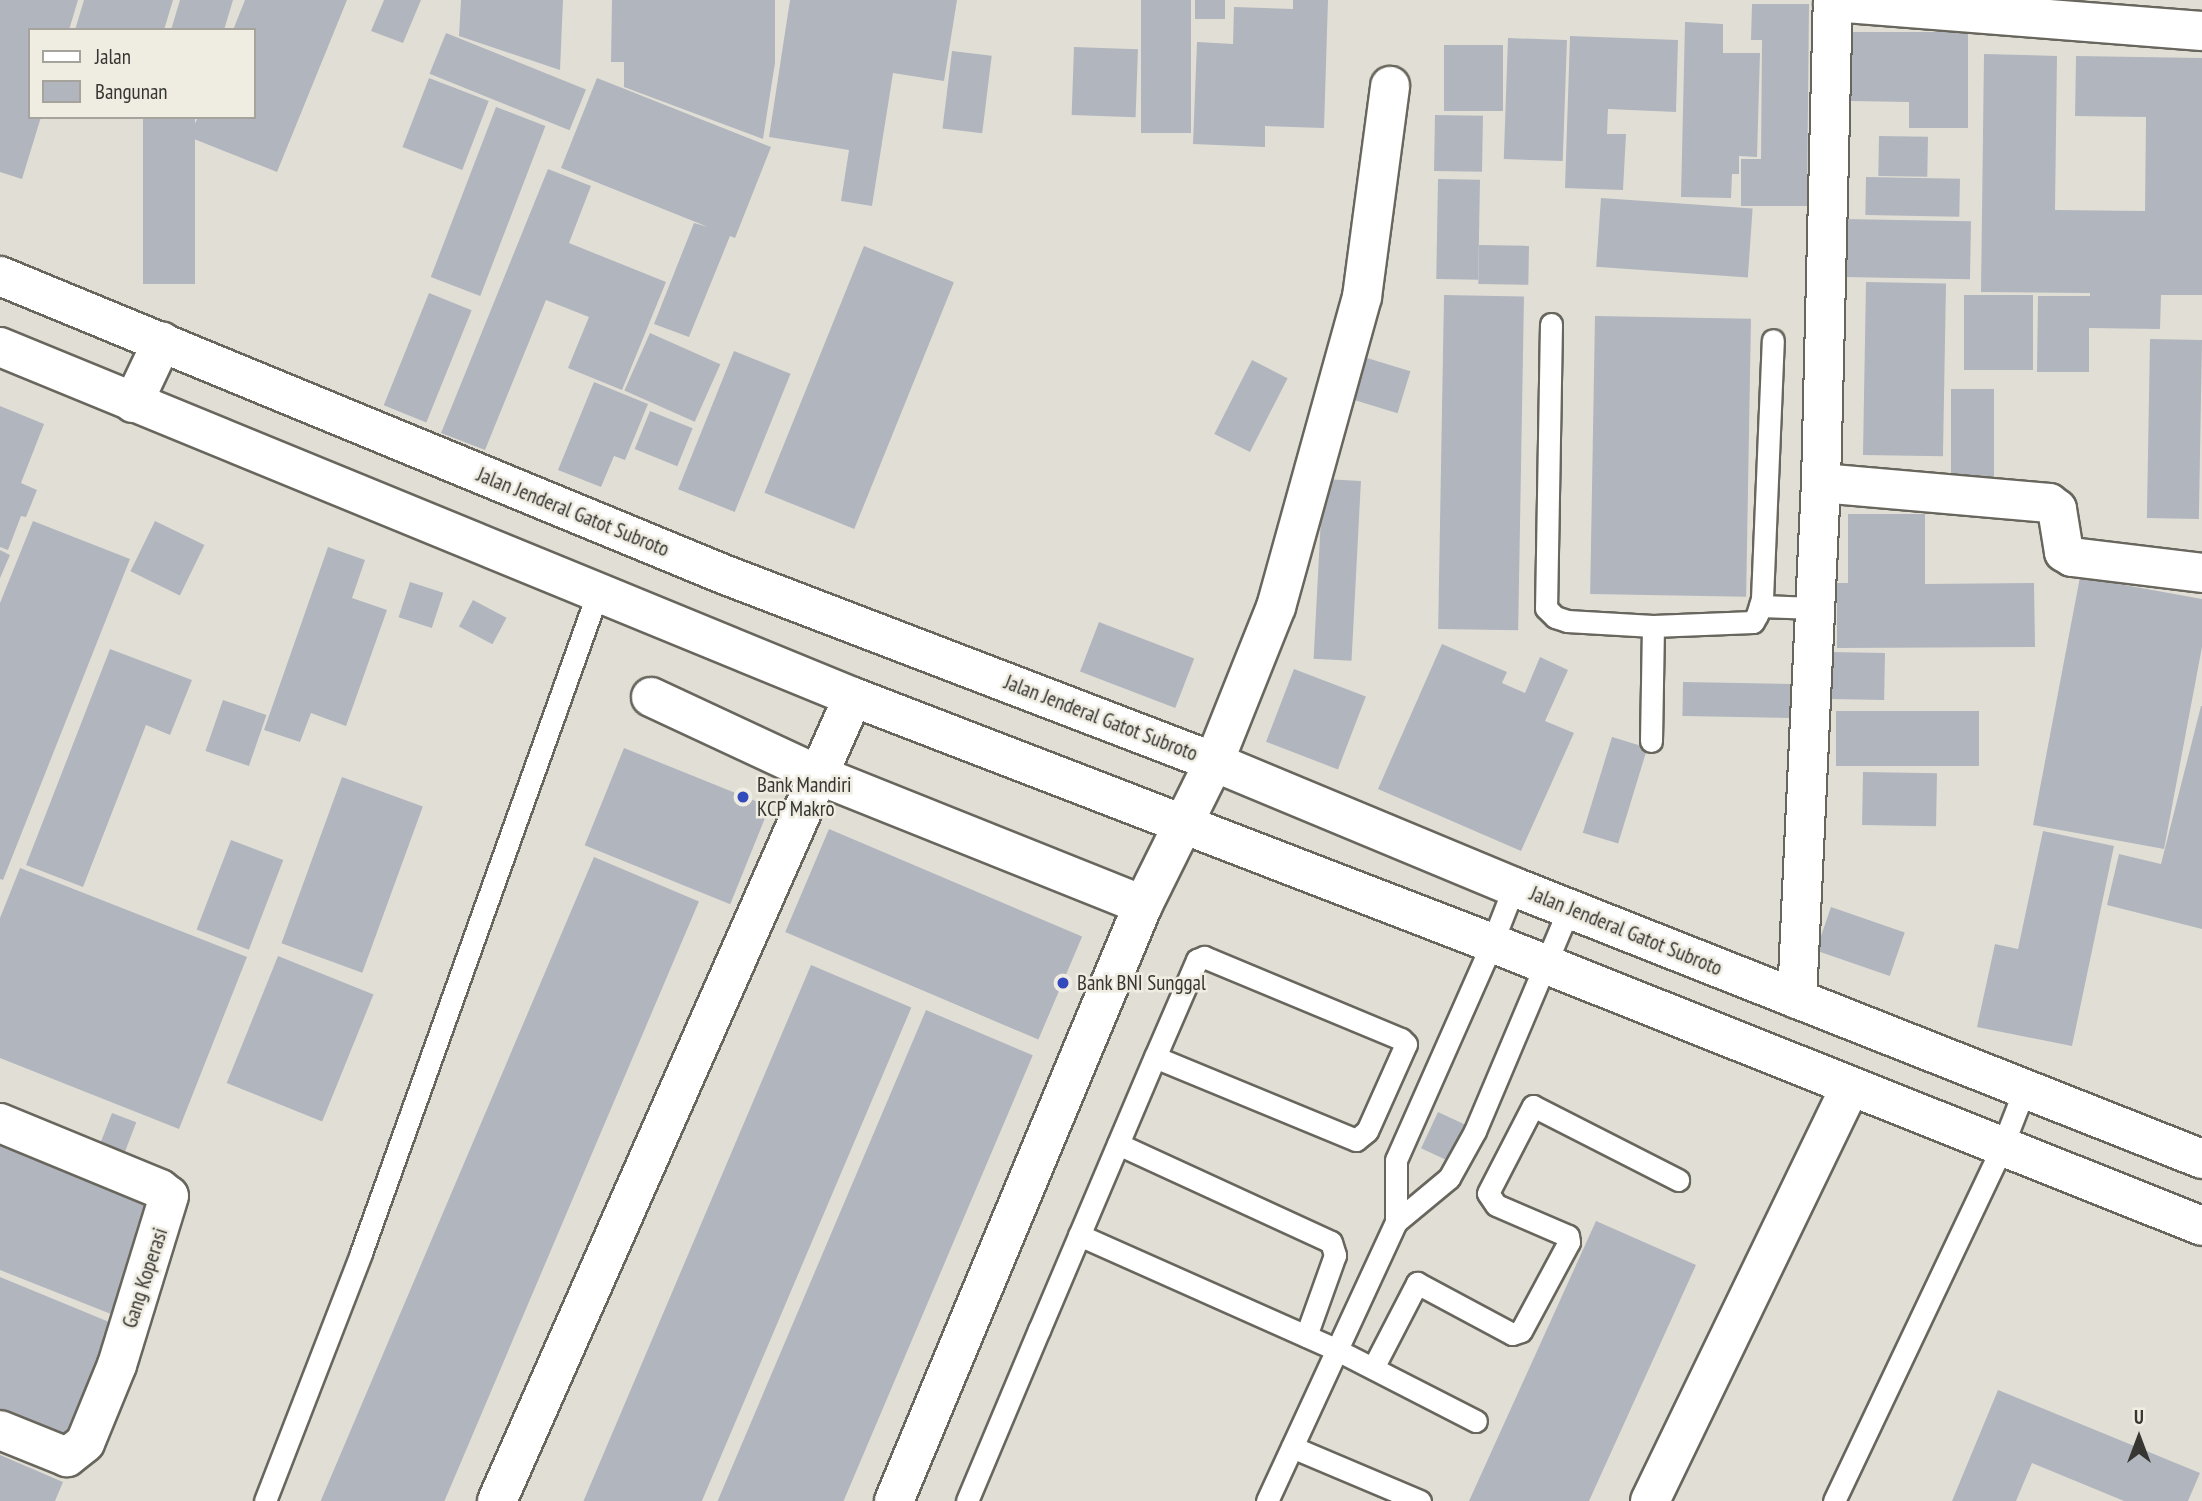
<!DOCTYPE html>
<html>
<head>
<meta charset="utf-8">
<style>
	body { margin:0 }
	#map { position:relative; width:2202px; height:1501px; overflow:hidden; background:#e1dfd5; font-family:"PT Sans Narrow",sans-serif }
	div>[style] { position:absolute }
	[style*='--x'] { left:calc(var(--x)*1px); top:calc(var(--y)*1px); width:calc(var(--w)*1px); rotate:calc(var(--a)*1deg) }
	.building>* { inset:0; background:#b1b5be; transform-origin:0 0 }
	.roads { filter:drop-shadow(2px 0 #68665d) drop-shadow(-2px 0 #68665d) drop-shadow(0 2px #68665d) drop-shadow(0 -2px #68665d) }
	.lane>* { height:21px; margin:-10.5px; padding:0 10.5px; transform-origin:10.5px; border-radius:10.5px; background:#fff }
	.street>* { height:38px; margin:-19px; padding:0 19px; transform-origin:19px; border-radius:19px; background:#fff }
	.highway>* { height:38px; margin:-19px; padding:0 19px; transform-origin:19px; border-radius:19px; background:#fff }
	.dots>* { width:19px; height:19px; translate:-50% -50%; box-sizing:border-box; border:4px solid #efece2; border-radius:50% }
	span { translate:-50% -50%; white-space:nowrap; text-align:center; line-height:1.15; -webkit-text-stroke:5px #efece2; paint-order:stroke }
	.street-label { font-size:21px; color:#373632 }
	.poi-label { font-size:21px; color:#373632 }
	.left { translate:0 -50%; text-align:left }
	.legend { position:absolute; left:28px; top:28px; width:228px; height:91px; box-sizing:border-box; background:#efece2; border:2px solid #a5a39c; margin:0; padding:9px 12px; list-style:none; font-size:21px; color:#373632 }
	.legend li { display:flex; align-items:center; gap:14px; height:35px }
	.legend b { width:35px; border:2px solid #a5a39c }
	.north { position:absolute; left:2104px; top:1403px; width:70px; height:70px; -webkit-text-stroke:5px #efece2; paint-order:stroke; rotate:0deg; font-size:19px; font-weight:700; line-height:28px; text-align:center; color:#373632 }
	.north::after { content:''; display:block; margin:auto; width:24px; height:32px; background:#373632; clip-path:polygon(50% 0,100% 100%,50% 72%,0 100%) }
</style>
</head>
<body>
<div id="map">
	<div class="building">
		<i style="clip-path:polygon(0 0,78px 0,69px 30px,30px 30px,30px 117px,41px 117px,22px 179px,0 172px)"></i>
		<i style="clip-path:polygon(84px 0,173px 0,164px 30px,75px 30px)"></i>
		<i style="clip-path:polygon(180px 0,233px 0,224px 30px,171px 30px)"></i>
		<i style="clip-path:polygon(245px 0,347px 0,277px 172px,189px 137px,198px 117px,254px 117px,254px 30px,233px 30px)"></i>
		<i style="clip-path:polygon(384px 0,421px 0,403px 43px,371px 31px)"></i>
		<i style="clip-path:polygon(461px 0,563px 0,560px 70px,459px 36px)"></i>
		<i style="clip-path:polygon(612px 0,775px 0,775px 63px,763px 139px,624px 87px,624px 62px,611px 62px)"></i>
		<i style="clip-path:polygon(790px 0,957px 0,944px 81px,893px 73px,872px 206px,841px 201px,849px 150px,769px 137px)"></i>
		<i style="left:1141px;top:0;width:50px;height:133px"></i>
		<i style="left:1195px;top:0;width:30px;height:19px"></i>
		<i style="clip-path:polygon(1293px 0,1328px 0,1324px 128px,1265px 126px,1265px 147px,1193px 144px,1197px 42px,1233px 44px,1234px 7px,1293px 9px)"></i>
		<i style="clip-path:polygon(1752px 4px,1809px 4px,1807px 206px,1741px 206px,1741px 159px,1761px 159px,1762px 40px,1751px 40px)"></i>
		<i style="clip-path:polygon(1685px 22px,1723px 24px,1723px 53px,1760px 53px,1757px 157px,1739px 156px,1739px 174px,1732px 174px,1731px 198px,1681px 197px)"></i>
		<i style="clip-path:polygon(1850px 32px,1968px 32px,1968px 128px,1909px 128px,1909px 102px,1850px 101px)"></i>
		<i style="left:446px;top:33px;width:151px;height:44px;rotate:22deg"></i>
		<i style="clip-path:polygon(1570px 36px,1678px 40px,1676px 112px,1608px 109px,1607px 134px,1626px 134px,1623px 190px,1565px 188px)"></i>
		<i style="left:1508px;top:38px;width:59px;height:121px;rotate:2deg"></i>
		<i style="left:1444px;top:45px;width:59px;height:66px"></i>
		<i style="left:1074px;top:47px;width:64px;height:68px;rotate:2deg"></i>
		<i style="left:952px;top:51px;width:40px;height:78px;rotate:7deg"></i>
		<i style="clip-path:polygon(1984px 54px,2057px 56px,2055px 210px,2145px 211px,2146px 117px,2075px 116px,2076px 56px,2202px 58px,2202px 295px,2161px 295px,2160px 329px,2089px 328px,2089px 372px,2037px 372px,2038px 296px,2090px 296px,2090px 293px,1981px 292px)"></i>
		<i style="left:429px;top:78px;width:64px;height:74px;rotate:21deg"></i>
		<i style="clip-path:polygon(597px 78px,771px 147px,735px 238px,730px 236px,689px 337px,654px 324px,694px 223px,708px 227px,561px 168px)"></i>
		<i style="left:496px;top:107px;width:53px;height:182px;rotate:21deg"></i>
		<i style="left:1435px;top:115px;width:48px;height:56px;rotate:1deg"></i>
		<i style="left:143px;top:117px;width:52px;height:167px"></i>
		<i style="left:1879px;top:136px;width:49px;height:40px;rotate:1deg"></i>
		<i style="clip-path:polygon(548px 169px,591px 186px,569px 243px,666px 282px,622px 390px,568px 368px,589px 317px,546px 300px,485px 450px,441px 433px)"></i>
		<i style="left:1866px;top:177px;width:94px;height:38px;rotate:1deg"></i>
		<i style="left:1438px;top:179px;width:42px;height:100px;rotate:1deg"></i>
		<i style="left:1601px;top:198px;width:152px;height:69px;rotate:4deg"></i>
		<i style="left:1843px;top:219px;width:128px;height:58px;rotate:1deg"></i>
		<i style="left:1479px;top:245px;width:50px;height:39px;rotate:1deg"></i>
		<i style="left:864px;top:246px;width:97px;height:266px;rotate:22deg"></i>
		<i style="left:1866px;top:282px;width:80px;height:173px;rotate:1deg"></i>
		<i style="left:429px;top:293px;width:46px;height:121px;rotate:22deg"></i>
		<i style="left:1444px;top:295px;width:80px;height:334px;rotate:1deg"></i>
		<i style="left:1964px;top:295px;width:69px;height:75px"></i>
		<i style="left:1595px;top:316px;width:156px;height:278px;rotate:1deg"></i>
		<i style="left:650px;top:333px;width:77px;height:63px;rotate:24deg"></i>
		<i style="left:2150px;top:339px;width:52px;height:179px;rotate:1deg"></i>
		<i style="left:734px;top:351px;width:61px;height:149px;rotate:22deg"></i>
		<i style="left:1354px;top:354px;width:59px;height:44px;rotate:17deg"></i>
		<i style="left:1252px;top:360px;width:40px;height:83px;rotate:27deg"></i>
		<i style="clip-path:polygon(594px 382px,648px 404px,625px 460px,614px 456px,601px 487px,558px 470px)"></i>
		<i style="left:1951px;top:389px;width:43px;height:89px"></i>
		<i style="clip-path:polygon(0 406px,44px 424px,21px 483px,37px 490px,26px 517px,21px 516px,8px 550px,0 547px)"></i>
		<i style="left:650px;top:411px;width:46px;height:41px;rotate:22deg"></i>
		<i style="left:1323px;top:479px;width:38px;height:180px;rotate:3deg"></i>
		<i style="clip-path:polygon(1848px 514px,1925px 514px,1925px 584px,2034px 583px,2035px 647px,1837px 648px,1837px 583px,1848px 583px)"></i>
		<i style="clip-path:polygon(33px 521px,130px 559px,3px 880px,0 879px,0 603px)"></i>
		<i style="left:155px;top:521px;width:55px;height:56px;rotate:26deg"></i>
		<i style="clip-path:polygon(328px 547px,365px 560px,352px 598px,387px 610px,346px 726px,311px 713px,300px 742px,264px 730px)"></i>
		<i style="clip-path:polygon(0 550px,10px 555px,0 578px)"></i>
		<i style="clip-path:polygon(2080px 577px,2202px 599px,2202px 647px,2164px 849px,2033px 825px)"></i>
		<i style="left:410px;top:582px;width:35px;height:37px;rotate:18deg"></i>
		<i style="left:473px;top:600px;width:38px;height:30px;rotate:28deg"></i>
		<i style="left:1099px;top:622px;width:102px;height:53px;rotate:21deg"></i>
		<i style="clip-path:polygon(1442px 644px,1507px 672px,1502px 683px,1525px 693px,1540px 657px,1568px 670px,1545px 721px,1574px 733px,1521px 851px,1378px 789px)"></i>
		<i style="clip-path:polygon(110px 649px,192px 680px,170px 735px,146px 725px,83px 887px,26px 865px)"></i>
		<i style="left:1830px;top:652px;width:55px;height:47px;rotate:1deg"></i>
		<i style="left:1294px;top:669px;width:77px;height:78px;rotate:21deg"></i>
		<i style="left:1683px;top:682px;width:108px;height:34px;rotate:1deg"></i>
		<i style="left:223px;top:700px;width:46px;height:54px;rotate:19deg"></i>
		<i style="clip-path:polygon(2201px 706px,2202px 706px,2202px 929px,2107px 905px,2119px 854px,2161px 864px)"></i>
		<i style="left:1836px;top:711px;width:143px;height:55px"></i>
		<i style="left:1612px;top:737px;width:37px;height:100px;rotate:17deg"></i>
		<i style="left:624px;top:748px;width:157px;height:105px;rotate:22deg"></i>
		<i style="left:1863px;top:772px;width:74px;height:53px;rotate:1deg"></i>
		<i style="left:342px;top:777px;width:86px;height:177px;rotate:20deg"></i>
		<i style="left:829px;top:829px;width:275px;height:112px;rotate:23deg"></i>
		<i style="clip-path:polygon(2043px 831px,2114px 846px,2072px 1046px,1977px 1027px,1995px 944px,2018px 949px)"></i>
		<i style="left:231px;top:840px;width:56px;height:96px;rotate:21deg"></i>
		<i style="left:594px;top:857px;width:114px;height:701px;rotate:23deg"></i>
		<i style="clip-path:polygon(20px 868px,247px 957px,179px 1129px,0 1058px,0 918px)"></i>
		<i style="left:1831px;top:907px;width:78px;height:46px;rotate:19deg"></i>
		<i style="left:278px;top:956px;width:103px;height:137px;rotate:22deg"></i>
		<i style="left:811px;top:965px;width:109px;height:584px;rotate:23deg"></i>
		<i style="left:926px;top:1010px;width:116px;height:536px;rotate:23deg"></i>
		<i style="left:1438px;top:1112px;width:35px;height:40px;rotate:25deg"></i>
		<i style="left:112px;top:1113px;width:26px;height:40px;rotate:21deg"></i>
		<i style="clip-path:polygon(0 1137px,162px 1202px,116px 1316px,0 1270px)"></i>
		<i style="clip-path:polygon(1596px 1221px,1696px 1265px,1589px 1501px,1469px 1501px)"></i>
		<i style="clip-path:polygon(0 1277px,114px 1324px,67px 1437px,0 1410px)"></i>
		<i style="clip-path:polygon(1998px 1390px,2200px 1473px,2188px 1501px,2124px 1501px,2032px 1463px,2016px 1501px,1952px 1501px)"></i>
		<i style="clip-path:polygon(0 1455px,63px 1482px,55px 1501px,0 1501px)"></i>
	</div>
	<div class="roads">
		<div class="lane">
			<i style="--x:1551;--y:324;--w:284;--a:91"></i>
			<i style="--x:1546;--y:608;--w:13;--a:45"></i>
			<i style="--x:1555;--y:617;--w:13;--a:18"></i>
			<i style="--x:1567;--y:621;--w:86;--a:3.3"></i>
			<i style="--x:1653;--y:626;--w:115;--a:91"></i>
			<i style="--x:1760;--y:606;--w:55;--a:2.1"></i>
			<i style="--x:1653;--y:626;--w:100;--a:-2.3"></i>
			<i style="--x:1753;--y:622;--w:8;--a:-60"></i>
			<i style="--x:1757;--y:615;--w:17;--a:-73"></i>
			<i style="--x:1762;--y:599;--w:259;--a:-87.6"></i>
			<i style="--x:1118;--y:1144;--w:234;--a:24.7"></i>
			<i style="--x:1331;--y:1242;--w:14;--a:73"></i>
			<i style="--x:1335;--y:1255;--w:86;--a:109.7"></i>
			<i style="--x:1396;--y:1222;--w:69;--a:-39.7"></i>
			<i style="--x:1449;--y:1178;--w:54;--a:-61"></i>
			<i style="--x:1475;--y:1131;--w:242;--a:-67.1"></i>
			<i style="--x:1079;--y:1235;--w:282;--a:24"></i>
			<i style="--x:1337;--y:1350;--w:156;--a:27.1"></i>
			<i style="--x:1373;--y:1368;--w:96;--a:-62.6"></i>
			<i style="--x:1417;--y:1283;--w:108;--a:28.2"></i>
			<i style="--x:1512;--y:1334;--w:9;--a:-18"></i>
			<i style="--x:1521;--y:1331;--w:101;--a:-61.7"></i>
			<i style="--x:1569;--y:1242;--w:6;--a:-99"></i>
			<i style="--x:1568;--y:1236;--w:78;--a:-156.7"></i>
			<i style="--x:1496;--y:1205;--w:14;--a:-124"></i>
			<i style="--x:1488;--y:1193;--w:98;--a:-62.7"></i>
			<i style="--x:1533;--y:1106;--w:163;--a:27"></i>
			<i style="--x:1292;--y:1447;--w:139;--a:22.9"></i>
			<i style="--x:265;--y:1501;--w:266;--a:-68.8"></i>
			<i style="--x:361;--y:1253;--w:702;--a:-70.27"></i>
			<i style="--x:967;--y:1501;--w:186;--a:-67.2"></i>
			<i style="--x:1039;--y:1330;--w:297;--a:-67"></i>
			<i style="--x:1155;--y:1057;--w:106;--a:-66.6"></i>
			<i style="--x:1197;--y:960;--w:8;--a:-23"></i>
			<i style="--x:1204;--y:957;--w:213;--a:22.6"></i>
			<i style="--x:1401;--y:1039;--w:7;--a:45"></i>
			<i style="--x:1406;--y:1044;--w:95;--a:114.1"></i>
			<i style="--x:1367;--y:1131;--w:14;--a:141"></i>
			<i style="--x:1356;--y:1140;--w:217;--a:-157.6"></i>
			<i style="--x:1267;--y:1501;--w:307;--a:-65.2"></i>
			<i style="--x:1396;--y:1222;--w:62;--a:-90"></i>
			<i style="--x:1396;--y:1160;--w:237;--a:-66.1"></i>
			<i style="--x:1492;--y:943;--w:60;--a:-68.6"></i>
			<i style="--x:1834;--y:1501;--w:392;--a:-64.6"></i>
			<i style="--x:2002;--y:1147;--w:63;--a:-68.7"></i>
		</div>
		<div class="street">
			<i style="--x:1833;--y:2;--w:370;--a:4.5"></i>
			<i style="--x:1821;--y:483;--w:229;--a:5"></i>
			<i style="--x:2049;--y:503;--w:10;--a:37"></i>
			<i style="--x:2057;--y:509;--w:44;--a:80.8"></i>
			<i style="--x:2064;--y:552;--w:9;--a:32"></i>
			<i style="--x:2072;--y:557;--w:131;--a:7"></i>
			<i style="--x:651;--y:697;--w:184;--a:25"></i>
			<i style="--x:818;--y:775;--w:350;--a:21.8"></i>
			<i style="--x:1797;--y:999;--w:517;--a:-87.34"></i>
			<i style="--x:1821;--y:483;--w:483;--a:-88.6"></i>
			<i style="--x:0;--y:1123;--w:173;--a:22.4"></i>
			<i style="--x:160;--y:1189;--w:11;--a:38"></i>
			<i style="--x:169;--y:1196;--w:177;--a:107.1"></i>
			<i style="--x:117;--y:1365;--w:84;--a:112.3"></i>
			<i style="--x:85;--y:1443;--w:23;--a:142"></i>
			<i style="--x:67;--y:1457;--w:72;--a:-158.1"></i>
			<i style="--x:497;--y:1501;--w:879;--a:-66.12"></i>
			<i style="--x:894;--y:1501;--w:646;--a:-67.33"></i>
			<i style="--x:1143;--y:905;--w:160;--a:-63.6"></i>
			<i style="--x:1214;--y:762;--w:167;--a:-68.2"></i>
			<i style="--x:1276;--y:607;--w:322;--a:-74.5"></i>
			<i style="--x:1362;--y:297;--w:213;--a:-82.4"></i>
			<i style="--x:1650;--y:1501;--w:459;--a:-64.2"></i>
		</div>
		<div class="highway">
			<i style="--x:0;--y:276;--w:782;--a:22.4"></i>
			<i style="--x:723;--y:574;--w:526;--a:20.95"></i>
			<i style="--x:1214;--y:762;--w:325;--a:22.6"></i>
			<i style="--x:1514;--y:887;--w:740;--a:21.57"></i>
			<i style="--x:0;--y:347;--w:922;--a:22.31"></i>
			<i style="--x:853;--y:697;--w:685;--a:21.06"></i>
			<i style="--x:1492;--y:943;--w:764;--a:21.73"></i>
			<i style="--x:133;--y:403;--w:68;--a:-64.6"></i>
		</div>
	</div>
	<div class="dots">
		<i style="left:743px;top:797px;background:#324abb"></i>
		<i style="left:1063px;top:983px;background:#324abb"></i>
	</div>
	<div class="street-label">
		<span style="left:573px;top:512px;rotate:22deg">Jalan Jenderal Gatot Subroto</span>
		<span style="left:1101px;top:718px;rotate:21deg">Jalan Jenderal Gatot Subroto</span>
		<span style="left:1626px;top:931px;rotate:22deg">Jalan Jenderal Gatot Subroto</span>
		<span style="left:145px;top:1278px;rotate:-72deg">Gang Koperasi</span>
	</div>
	<div class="poi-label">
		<span class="left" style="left:757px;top:797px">Bank Mandiri<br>KCP Makro</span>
		<span class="left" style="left:1077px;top:983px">Bank BNI Sunggal</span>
	</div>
	<ul class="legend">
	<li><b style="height:9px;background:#fff"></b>Jalan</li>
	<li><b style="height:19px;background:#b1b5be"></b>Bangunan</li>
	</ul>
	<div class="north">U</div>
</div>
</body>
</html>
